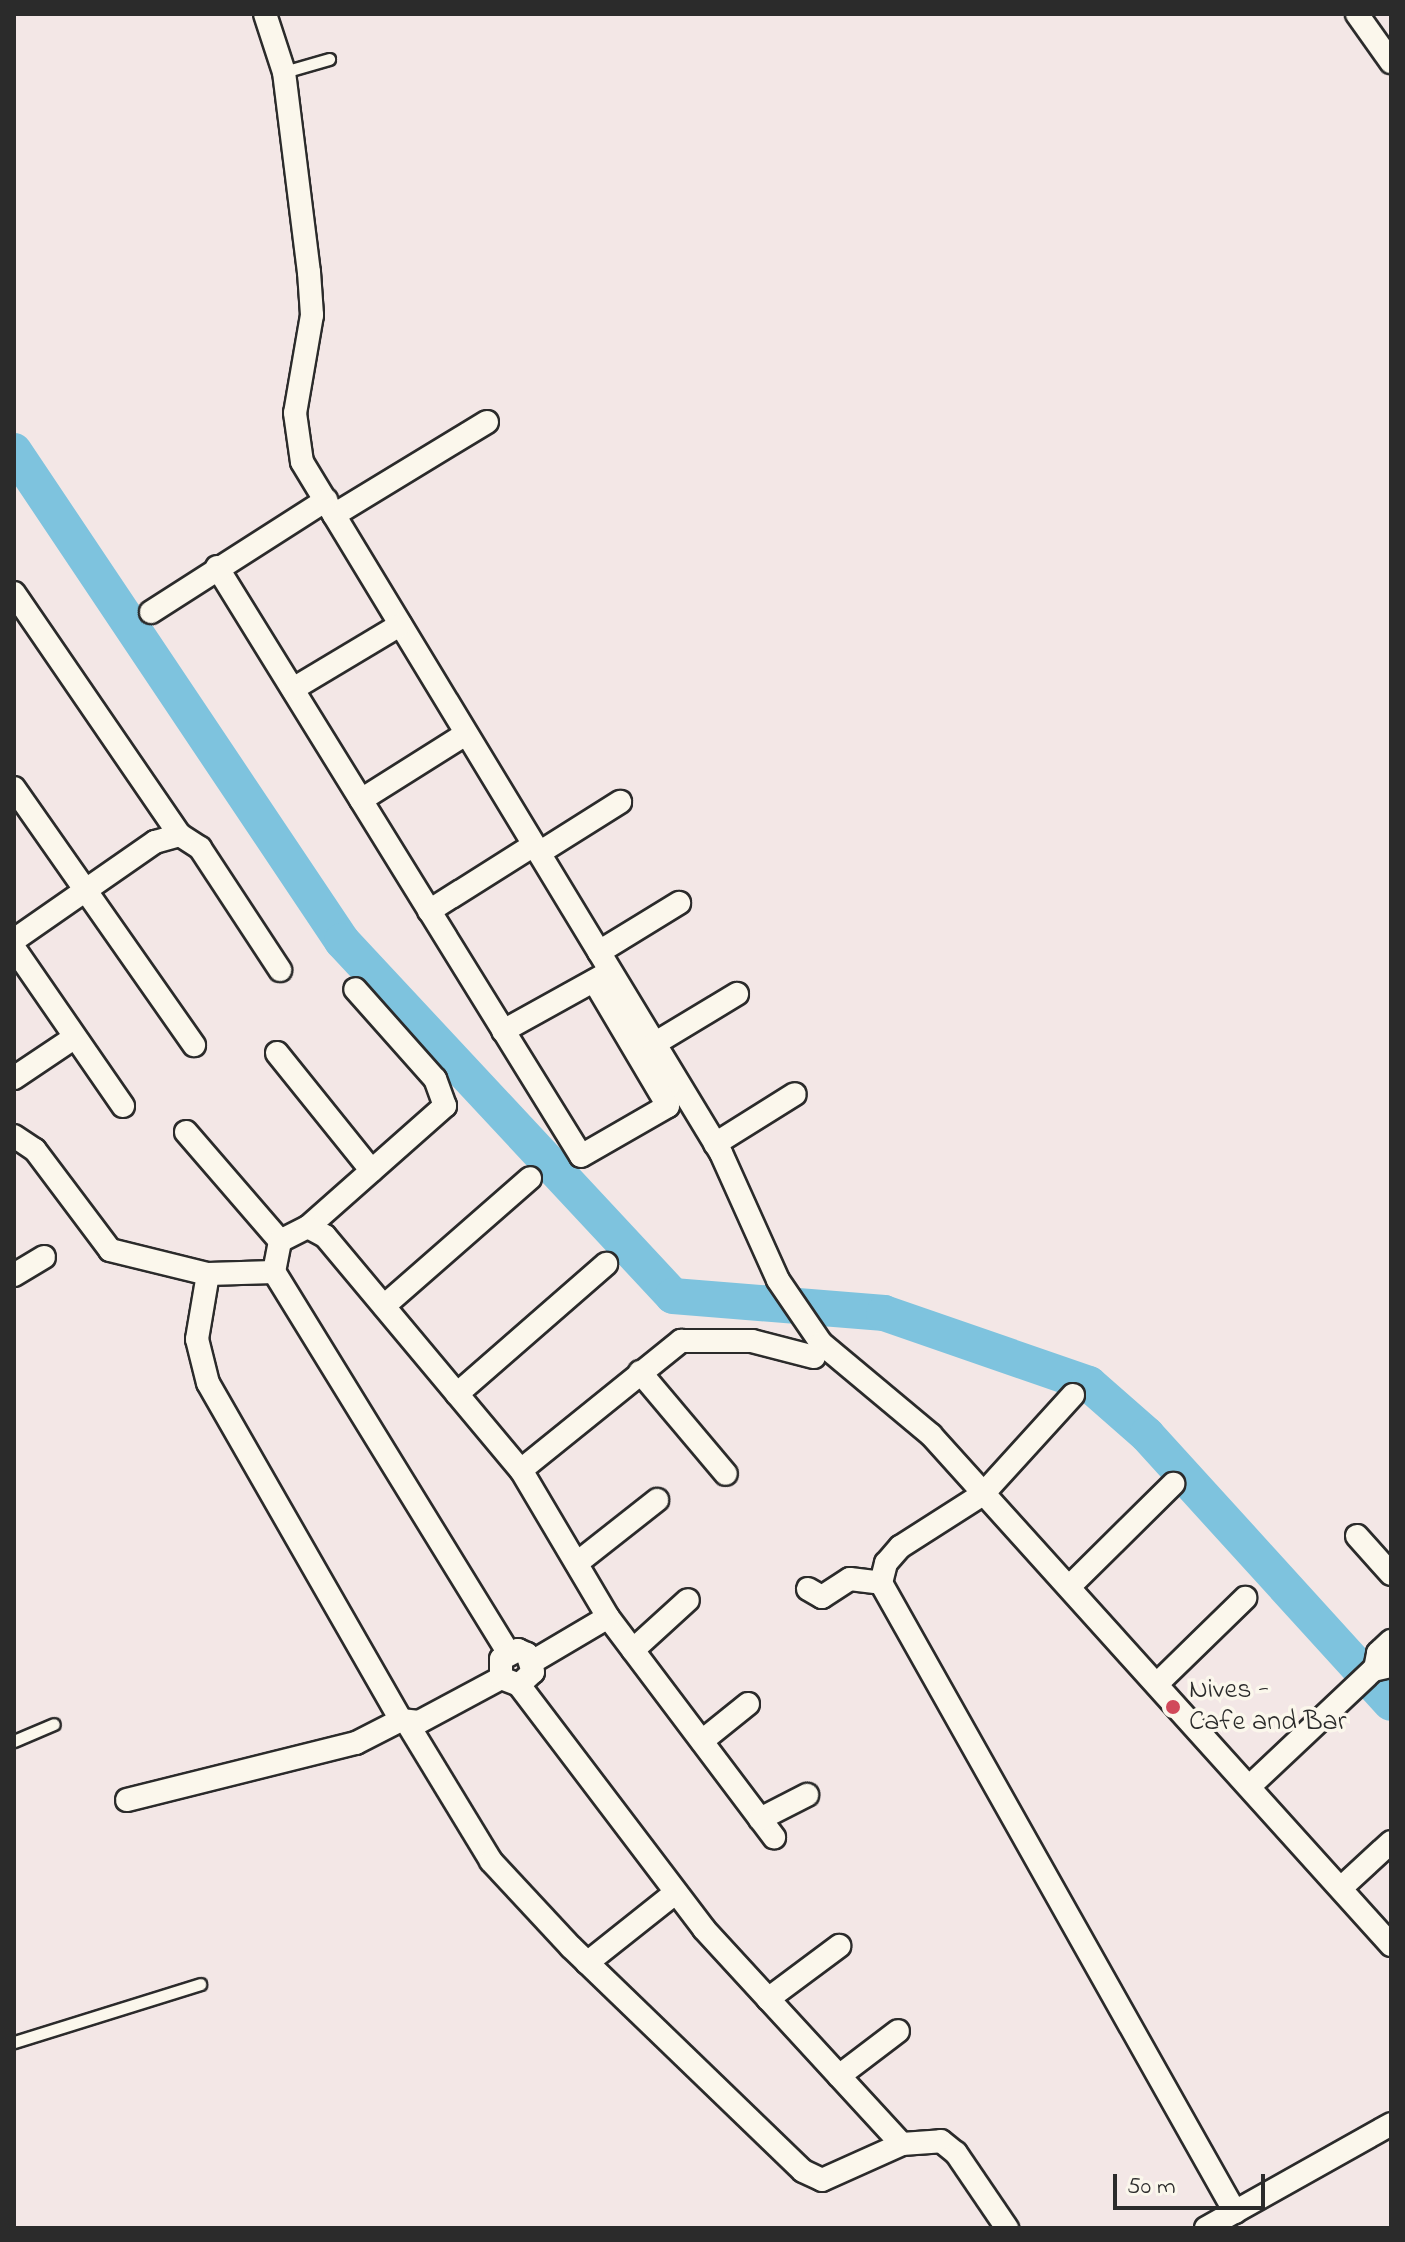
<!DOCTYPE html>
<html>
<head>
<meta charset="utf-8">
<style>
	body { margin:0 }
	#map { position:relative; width:1405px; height:2242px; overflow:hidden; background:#f3e7e6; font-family:"Indie Flower",sans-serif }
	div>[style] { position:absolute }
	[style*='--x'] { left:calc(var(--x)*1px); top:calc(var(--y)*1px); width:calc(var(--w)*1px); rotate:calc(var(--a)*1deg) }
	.river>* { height:36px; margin:-18px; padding:0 18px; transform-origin:18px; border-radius:18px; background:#7ec3de }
	.roads { filter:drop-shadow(2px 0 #2b2b2b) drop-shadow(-2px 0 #2b2b2b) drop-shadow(0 2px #2b2b2b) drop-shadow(0 -2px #2b2b2b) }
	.lane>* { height:11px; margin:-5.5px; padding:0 5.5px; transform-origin:5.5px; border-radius:5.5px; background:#fbf7ec }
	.street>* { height:22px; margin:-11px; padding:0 11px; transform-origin:11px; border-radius:11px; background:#fbf7ec }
	.dots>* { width:22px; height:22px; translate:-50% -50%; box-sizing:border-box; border:4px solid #fbf7ec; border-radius:50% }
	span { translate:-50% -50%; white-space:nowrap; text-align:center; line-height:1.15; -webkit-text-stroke:7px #fbf7ec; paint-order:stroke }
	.poi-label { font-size:28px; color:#2b2b2b }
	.left { translate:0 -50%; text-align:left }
	.frame { position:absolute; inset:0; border:16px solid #2b2b2b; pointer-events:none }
	.scale { position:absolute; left:1113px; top:2174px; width:152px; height:36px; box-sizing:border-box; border:4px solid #2b2b2b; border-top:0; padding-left:10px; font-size:24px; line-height:28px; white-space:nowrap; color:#2b2b2b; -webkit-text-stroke:6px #fbf7ec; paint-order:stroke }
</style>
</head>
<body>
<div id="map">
	<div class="river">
		<i style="--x:14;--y:451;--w:590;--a:56.2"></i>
		<i style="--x:342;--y:941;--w:485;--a:47"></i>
		<i style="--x:673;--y:1296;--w:212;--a:4.6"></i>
		<i style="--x:884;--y:1313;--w:217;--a:19.1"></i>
		<i style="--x:1089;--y:1384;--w:77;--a:41.3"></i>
		<i style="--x:1147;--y:1435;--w:362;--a:47.7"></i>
	</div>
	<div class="roads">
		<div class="lane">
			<i style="--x:284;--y:72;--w:47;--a:-16.1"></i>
			<i style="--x:14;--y:1741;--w:43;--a:-23"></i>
			<i style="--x:14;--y:2042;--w:195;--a:-17.3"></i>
		</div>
		<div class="street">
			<i style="--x:265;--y:14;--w:61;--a:71.9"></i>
			<i style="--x:284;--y:72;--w:202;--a:82.9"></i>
			<i style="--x:309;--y:272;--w:43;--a:86"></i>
			<i style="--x:312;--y:315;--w:99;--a:99.8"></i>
			<i style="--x:295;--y:413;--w:49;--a:81.9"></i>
			<i style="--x:302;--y:462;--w:808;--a:58.77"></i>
			<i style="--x:721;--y:1153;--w:139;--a:65.8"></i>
			<i style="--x:778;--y:1280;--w:76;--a:55.7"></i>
			<i style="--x:821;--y:1343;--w:143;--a:39.9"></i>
			<i style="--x:931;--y:1435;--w:687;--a:47.95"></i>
			<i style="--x:1357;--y:14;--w:59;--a:54.7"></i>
			<i style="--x:334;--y:515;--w:179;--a:-31.3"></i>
			<i style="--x:217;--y:567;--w:692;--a:58.28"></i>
			<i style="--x:581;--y:1156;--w:100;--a:-29.9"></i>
			<i style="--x:668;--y:1106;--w:145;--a:-120.6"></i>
			<i style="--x:14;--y:593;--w:293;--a:55.6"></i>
			<i style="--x:151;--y:612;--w:208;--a:-32.6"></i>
			<i style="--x:293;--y:689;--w:125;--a:-30.9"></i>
			<i style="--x:14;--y:788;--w:314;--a:55"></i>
			<i style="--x:361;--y:800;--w:124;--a:-32.2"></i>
			<i style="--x:539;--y:853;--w:96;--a:-32.2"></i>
			<i style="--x:429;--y:911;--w:124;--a:-32.2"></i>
			<i style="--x:14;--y:940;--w:172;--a:-34.8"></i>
			<i style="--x:155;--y:842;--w:26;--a:-16"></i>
			<i style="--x:180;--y:835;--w:24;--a:33"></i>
			<i style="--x:200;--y:848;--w:146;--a:56.7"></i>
			<i style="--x:14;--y:948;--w:192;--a:55.4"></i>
			<i style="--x:599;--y:952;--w:94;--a:-31.5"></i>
			<i style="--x:503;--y:1031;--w:115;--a:-29"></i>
			<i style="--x:654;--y:1044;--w:97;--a:-31.1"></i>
			<i style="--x:277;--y:1053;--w:151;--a:51.2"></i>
			<i style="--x:14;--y:1078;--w:73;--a:-33.9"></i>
			<i style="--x:186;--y:1132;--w:144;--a:49.2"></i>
			<i style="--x:14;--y:1136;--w:25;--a:34"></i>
			<i style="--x:35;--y:1150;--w:125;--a:53.1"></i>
			<i style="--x:110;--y:1250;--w:101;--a:13.8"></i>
			<i style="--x:208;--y:1274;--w:66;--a:-1.7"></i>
			<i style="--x:715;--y:1144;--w:94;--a:-32"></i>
			<i style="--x:308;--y:1227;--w:183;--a:-41.5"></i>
			<i style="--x:445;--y:1106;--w:29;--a:-110"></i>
			<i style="--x:435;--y:1079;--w:120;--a:-131.6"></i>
			<i style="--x:208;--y:1274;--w:66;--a:99.6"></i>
			<i style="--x:197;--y:1339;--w:45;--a:76"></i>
			<i style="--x:208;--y:1383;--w:388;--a:60.2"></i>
			<i style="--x:401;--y:1720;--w:18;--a:6"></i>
			<i style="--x:419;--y:1722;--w:93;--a:-28.2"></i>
			<i style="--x:14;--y:1275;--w:35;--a:-31"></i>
			<i style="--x:384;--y:1306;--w:194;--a:-41.2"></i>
			<i style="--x:640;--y:1372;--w:133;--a:49.9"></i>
			<i style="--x:457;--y:1394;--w:198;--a:-41.1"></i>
			<i style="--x:1073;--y:1395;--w:134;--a:132.3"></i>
			<i style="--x:983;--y:1494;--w:98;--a:147.4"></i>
			<i style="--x:900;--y:1547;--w:21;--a:131"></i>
			<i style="--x:886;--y:1563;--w:21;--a:104"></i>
			<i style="--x:881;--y:1583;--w:722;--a:60.63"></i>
			<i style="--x:1357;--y:1536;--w:51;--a:48.2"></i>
			<i style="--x:577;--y:1563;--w:102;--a:-38.2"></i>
			<i style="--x:1071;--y:1585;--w:144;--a:-44.7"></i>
			<i style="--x:808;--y:1589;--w:16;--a:30"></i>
			<i style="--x:822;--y:1597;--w:33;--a:-33"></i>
			<i style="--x:850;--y:1579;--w:31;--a:7"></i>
			<i style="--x:608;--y:1617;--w:276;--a:53"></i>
			<i style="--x:633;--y:1650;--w:74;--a:-42.3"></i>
			<i style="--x:508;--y:1652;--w:446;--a:-121.6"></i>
			<i style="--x:274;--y:1272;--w:32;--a:-79"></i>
			<i style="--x:280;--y:1241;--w:31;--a:-27"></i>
			<i style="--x:308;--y:1227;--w:19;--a:28"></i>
			<i style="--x:325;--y:1236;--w:305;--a:50.1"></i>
			<i style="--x:532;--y:1662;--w:88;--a:-30.6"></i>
			<i style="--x:608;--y:1617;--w:171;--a:-120.6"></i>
			<i style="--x:521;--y:1470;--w:206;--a:-38.9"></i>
			<i style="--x:681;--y:1341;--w:71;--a:0"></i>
			<i style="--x:752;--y:1341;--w:64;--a:14.5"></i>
			<i style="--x:1375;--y:1669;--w:16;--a:-79"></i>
			<i style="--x:1378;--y:1653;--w:18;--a:-43"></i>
			<i style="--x:1158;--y:1683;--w:122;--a:-44.3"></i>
			<i style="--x:519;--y:1685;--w:19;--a:-43"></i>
			<i style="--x:533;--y:1672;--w:19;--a:-108"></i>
			<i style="--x:527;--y:1654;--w:10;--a:-156"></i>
			<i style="--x:518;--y:1650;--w:19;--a:152"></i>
			<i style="--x:501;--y:1659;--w:19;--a:90"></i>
			<i style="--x:501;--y:1678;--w:19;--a:21"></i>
			<i style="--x:519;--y:1685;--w:306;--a:52.8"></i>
			<i style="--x:704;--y:1929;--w:292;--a:47.4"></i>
			<i style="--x:902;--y:2144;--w:39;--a:-4"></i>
			<i style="--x:941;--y:2141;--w:19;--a:39"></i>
			<i style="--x:956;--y:2153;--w:91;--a:55.8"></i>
			<i style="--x:409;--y:1726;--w:158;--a:58.7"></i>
			<i style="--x:491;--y:1861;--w:117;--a:47.1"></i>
			<i style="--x:571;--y:1947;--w:322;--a:44"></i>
			<i style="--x:803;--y:2171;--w:21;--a:25"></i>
			<i style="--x:822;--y:2180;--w:88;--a:-24.2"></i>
			<i style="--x:702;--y:1741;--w:59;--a:-38.8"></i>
			<i style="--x:1250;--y:1786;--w:169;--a:-43.3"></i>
			<i style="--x:1373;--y:1670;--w:18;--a:-13"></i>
			<i style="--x:127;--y:1800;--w:236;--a:-14"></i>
			<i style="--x:356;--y:1743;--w:51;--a:-27.1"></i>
			<i style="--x:760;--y:1819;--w:53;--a:-27.1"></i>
			<i style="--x:1341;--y:1888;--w:68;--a:-42.6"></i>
			<i style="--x:587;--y:1963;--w:112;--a:-38.5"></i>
			<i style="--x:768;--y:1999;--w:89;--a:-36.7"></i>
			<i style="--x:839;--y:2076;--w:74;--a:-37.3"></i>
			<i style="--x:1206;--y:2228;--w:212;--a:-29.3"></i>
		</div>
	</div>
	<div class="dots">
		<i style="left:1173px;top:1707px;background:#d1495b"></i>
	</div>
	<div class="poi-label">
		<span class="left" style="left:1189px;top:1707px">Nives -<br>Cafe and Bar</span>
	</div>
	<div class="frame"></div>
	<div class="scale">50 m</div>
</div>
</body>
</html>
